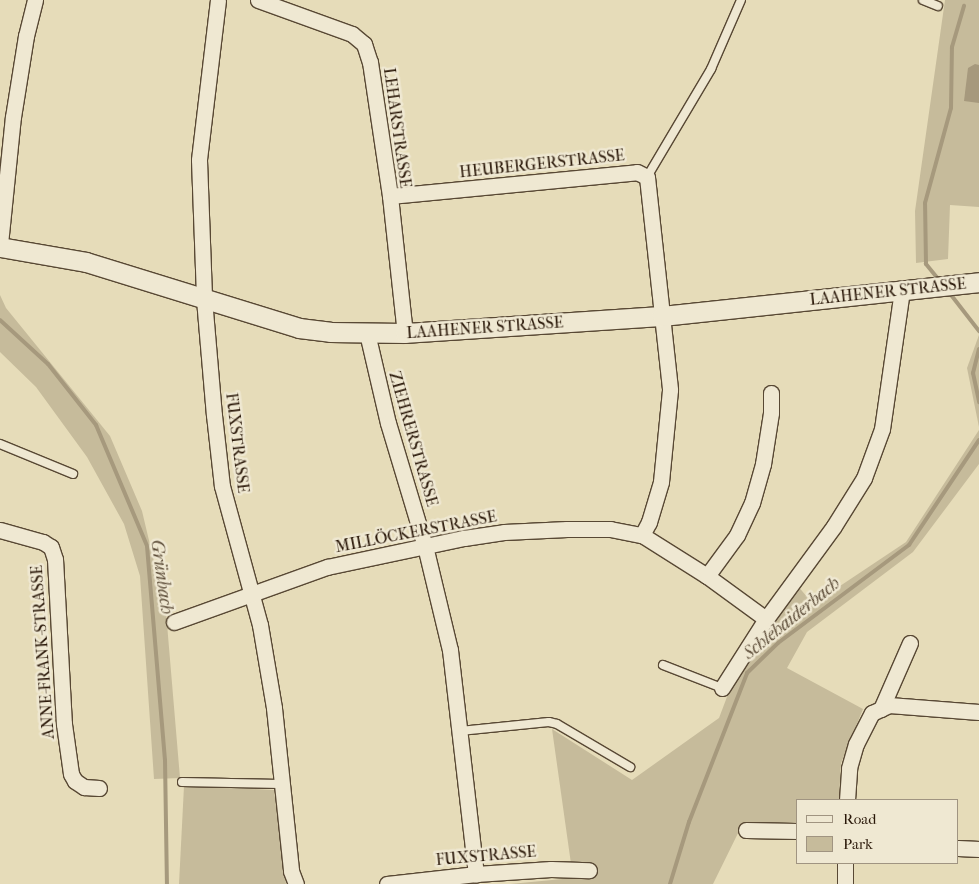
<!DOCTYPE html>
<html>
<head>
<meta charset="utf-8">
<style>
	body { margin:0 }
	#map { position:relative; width:979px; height:884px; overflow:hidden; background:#e6dcb9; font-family:"IM FELL French Canon",serif }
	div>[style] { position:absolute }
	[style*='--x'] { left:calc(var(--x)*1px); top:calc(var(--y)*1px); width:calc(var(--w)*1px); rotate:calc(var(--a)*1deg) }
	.green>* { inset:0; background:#c6bb9b }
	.water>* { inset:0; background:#a6997d }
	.stream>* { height:4px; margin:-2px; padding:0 2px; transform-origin:2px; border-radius:2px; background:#a6997d }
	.roads { filter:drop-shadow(1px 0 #584834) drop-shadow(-1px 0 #584834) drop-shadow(0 1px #584834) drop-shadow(0 -1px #584834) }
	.service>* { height:8px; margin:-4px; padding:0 4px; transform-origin:4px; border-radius:4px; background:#efe8d2 }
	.minor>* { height:15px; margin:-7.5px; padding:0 7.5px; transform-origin:7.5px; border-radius:7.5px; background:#efe8d2 }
	.tertiary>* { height:19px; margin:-9.5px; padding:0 9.5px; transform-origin:9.5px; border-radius:9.5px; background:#efe8d2 }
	span { translate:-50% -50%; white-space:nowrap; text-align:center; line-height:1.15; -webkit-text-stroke:5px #efe8d2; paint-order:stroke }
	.street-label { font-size:16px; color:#291708 }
	.water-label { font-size:18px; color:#5b4b37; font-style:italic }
	.legend { position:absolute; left:796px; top:799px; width:162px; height:65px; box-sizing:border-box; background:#efe8d2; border:1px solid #a09481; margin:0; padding:6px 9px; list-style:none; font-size:15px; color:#291708 }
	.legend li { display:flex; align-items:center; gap:10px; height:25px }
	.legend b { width:25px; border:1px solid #a09481 }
</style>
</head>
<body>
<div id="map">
	<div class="green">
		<i style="clip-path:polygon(945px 0,979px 0,979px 207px,950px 205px,948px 259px,916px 263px,915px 211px)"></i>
		<i style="clip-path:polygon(0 295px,6px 308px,110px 436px,142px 511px,166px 612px,180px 778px,154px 779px,140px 576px,124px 524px,87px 457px,36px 387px,0 352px)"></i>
		<i style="clip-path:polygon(979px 335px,979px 427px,967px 368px)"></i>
		<i style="clip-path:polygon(979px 430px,979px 464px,913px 552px,807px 632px,787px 668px,863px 709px,841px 763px,839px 800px,798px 800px,798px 822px,743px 823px,713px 884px,510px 884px,573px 878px,552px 729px,632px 780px,719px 718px,733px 681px,797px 585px,813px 604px,906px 542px)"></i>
		<i style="clip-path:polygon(184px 786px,274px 790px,286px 884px,179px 884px)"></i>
	</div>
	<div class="water">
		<i style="clip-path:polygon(975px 64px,979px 65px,979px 103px,964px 101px,968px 68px)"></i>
	</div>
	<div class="stream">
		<i style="--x:939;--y:280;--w:21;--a:-129"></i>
		<i style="--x:926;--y:264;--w:61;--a:-90.9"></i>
		<i style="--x:925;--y:203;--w:98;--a:-74.7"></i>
		<i style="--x:951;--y:108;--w:61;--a:-89.1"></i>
		<i style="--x:952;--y:47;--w:43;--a:-73.7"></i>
		<i style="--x:948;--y:291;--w:51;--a:52.2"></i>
		<i style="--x:0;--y:320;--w:65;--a:42.5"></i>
		<i style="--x:48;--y:364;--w:78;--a:51.8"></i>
		<i style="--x:96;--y:425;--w:131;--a:67.1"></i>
		<i style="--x:147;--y:546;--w:215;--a:85.2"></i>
		<i style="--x:165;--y:760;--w:124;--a:89.1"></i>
		<i style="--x:979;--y:349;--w:25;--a:104"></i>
		<i style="--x:973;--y:373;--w:30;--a:78"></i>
		<i style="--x:670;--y:884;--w:65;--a:-73"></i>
		<i style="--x:689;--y:822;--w:160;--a:-68.7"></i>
		<i style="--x:747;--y:673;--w:43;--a:-44.1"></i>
		<i style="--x:778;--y:643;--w:164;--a:-36.8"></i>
		<i style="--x:909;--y:545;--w:126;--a:-56.3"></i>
	</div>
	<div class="roads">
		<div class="service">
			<i style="--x:923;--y:0;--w:16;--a:22"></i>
			<i style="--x:647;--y:177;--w:126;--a:-59.3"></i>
			<i style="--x:711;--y:69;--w:75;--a:-66.5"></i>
			<i style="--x:0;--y:444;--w:79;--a:22.3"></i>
			<i style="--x:663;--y:665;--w:63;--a:21.3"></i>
			<i style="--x:460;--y:731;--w:89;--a:-5.8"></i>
			<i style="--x:549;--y:722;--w:8;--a:14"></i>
			<i style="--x:557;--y:724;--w:85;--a:30.5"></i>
			<i style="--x:182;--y:782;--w:98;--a:1.2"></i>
		</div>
		<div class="minor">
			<i style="--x:218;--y:0;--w:161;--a:96.8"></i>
			<i style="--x:199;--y:160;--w:139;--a:87.9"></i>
			<i style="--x:204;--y:299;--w:116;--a:85.1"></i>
			<i style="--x:214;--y:415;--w:71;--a:83.6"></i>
			<i style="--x:222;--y:486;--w:144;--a:74.7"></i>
			<i style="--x:260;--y:625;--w:84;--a:80.4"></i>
			<i style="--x:274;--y:708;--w:164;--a:84"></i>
			<i style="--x:291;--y:871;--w:14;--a:69"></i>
			<i style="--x:258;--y:0;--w:100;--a:19.9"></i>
			<i style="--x:352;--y:34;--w:16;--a:40"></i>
			<i style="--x:364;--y:44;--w:19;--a:72"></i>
			<i style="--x:370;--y:62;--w:135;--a:81.5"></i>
			<i style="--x:390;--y:196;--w:138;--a:83.8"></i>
			<i style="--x:390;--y:196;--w:248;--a:-5.5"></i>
			<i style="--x:637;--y:172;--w:11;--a:27"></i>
			<i style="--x:647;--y:177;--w:214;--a:83.8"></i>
			<i style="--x:670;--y:390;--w:92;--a:95.6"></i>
			<i style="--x:661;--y:482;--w:42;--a:106.7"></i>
			<i style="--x:649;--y:522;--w:15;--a:118"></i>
			<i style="--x:0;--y:244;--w:128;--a:-84.2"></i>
			<i style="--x:13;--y:117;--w:82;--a:-80.9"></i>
			<i style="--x:26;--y:36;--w:37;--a:-76"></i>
			<i style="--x:367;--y:333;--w:92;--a:76.9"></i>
			<i style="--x:388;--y:423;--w:128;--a:73.3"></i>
			<i style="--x:425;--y:546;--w:107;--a:76.5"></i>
			<i style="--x:450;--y:650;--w:226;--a:83.4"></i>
			<i style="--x:0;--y:530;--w:45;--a:15.6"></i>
			<i style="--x:43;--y:542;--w:9;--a:32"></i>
			<i style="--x:51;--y:547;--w:13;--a:72"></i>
			<i style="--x:55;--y:559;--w:165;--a:86.9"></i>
			<i style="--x:64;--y:724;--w:50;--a:82"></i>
			<i style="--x:71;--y:774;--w:8;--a:60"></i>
			<i style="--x:75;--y:781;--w:11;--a:34"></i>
			<i style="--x:84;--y:787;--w:15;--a:4"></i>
			<i style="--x:707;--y:576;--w:51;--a:-53.8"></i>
			<i style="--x:737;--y:535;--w:35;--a:-65"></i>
			<i style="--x:752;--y:503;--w:41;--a:-74.2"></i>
			<i style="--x:763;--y:464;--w:52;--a:-81.1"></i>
			<i style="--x:771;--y:413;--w:20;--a:-90"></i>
			<i style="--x:174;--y:622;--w:163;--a:-19.8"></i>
			<i style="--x:327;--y:567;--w:140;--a:-12"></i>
			<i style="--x:464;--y:538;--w:40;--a:-8.5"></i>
			<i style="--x:504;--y:532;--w:63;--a:-2.7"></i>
			<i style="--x:567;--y:529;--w:43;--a:0"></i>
			<i style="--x:610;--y:529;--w:33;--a:11"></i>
			<i style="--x:642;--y:535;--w:77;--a:32.2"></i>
			<i style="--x:707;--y:576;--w:73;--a:36.1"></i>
			<i style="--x:722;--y:688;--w:82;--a:-57.5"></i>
			<i style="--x:766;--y:619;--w:115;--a:-53.8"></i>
			<i style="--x:834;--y:526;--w:57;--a:-58"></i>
			<i style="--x:864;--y:478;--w:52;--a:-69.8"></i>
			<i style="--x:882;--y:429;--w:140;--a:-81.8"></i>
			<i style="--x:881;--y:709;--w:72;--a:-66.3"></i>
			<i style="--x:847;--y:800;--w:32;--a:-86"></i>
			<i style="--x:849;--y:768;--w:25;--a:-74"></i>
			<i style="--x:856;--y:744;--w:35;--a:-63"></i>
			<i style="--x:872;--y:713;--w:19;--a:-25"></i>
			<i style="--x:889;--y:705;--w:90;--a:4.4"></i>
			<i style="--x:746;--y:830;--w:52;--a:1.1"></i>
			<i style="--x:958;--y:848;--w:21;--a:3"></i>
			<i style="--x:387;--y:884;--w:90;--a:-6.4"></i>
			<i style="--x:476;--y:874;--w:75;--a:-3.8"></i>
			<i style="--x:551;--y:869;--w:38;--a:2"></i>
			<i style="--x:845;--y:884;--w:21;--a:-90"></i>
		</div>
		<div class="tertiary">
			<i style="--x:0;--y:247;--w:87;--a:9.9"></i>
			<i style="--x:86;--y:262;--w:223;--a:17.2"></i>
			<i style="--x:299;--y:328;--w:31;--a:7"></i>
			<i style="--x:330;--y:332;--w:75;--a:0.8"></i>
			<i style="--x:405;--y:333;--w:258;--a:-3.8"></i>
			<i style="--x:662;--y:316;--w:319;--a:-6.1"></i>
		</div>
	</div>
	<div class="street-label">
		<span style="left:397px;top:128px;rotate:82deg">LEHARSTRASSE</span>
		<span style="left:542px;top:164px;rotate:-6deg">HEUBERGERSTRASSE</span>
		<span style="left:888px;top:292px;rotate:-6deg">LAAHENER STRASSE</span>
		<span style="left:485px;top:328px;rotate:-4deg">LAAHENER STRASSE</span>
		<span style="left:413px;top:439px;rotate:74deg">ZIEHRERSTRASSE</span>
		<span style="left:237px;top:443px;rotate:83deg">FUXSTRASSE</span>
		<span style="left:416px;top:532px;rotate:-11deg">MILLÖCKERSTRASSE</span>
		<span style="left:43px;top:652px;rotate:-94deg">ANNE-FRANK-STRASSE</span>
		<span style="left:486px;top:856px;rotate:-5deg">FUXSTRASSE</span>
	</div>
	<div class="water-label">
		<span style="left:161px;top:577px;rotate:82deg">Grünbach</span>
		<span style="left:792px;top:619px;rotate:-39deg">Schlehaiderbach</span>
	</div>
	<ul class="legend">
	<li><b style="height:6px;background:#efe8d2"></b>Road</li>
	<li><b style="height:14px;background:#c6bb9b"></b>Park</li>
	</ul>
</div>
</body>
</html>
